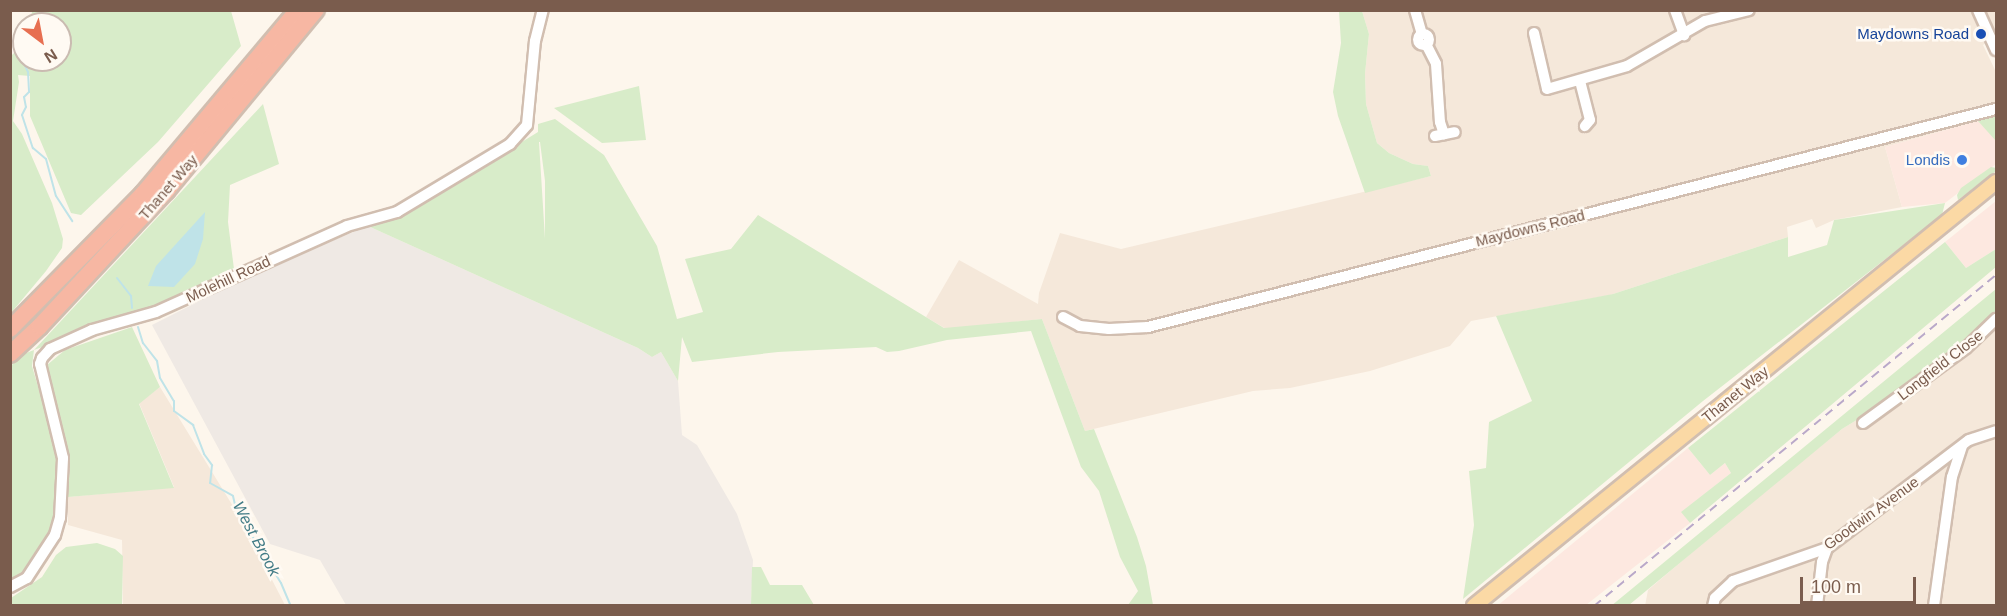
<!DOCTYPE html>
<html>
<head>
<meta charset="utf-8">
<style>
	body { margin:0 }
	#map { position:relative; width:2007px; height:616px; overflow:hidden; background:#fdf6ec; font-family:Arial,sans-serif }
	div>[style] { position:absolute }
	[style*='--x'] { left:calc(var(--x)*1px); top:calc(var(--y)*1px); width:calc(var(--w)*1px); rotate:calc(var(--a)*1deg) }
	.residential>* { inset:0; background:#f5e8da }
	.commercial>* { inset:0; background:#fde8e0 }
	.industrial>* { inset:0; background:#efe9e4 }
	.green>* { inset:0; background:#d8ecc9 }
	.water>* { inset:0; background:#bfe3e8 }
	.stream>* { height:2px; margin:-1px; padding:0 1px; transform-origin:1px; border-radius:1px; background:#bfe3e8 }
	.roads { filter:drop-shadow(2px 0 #d1beb0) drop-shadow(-2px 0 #d1beb0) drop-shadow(0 2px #d1beb0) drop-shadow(0 -2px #d1beb0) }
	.minor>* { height:10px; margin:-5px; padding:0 5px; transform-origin:5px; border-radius:5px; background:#fff }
	.minor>.ring { margin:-5px; padding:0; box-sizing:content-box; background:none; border:10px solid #fff; border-radius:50% }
	.major>* { height:14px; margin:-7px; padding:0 7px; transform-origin:7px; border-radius:7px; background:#fbd9a5 }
	.highway>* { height:16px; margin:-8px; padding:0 8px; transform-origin:8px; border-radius:8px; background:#f7b7a3 }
	.rail>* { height:2px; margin-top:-1px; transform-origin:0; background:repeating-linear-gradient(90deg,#b9a8c9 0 9px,transparent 0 15px) }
	.dots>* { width:16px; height:16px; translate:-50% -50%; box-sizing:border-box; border:3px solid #fffaf3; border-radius:50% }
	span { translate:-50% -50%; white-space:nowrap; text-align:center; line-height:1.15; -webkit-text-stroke:5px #fffaf3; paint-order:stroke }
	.transit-label { font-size:15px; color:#164399 }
	.right { translate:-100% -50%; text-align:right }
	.shop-label { font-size:15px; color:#366cbe }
	.street-label { font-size:15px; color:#7a5c4d }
	.water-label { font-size:16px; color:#437c86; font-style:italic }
	.frame { position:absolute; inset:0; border:12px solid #7a5c4d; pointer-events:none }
	.north { position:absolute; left:12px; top:12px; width:60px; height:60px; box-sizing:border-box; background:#fffaf3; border:2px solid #cabbb1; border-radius:50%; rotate:148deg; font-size:16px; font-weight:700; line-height:24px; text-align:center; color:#7a5c4d }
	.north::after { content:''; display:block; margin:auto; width:21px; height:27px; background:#e76f51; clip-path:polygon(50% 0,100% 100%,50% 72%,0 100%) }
	.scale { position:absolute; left:1800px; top:577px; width:116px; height:27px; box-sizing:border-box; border:3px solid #7a5c4d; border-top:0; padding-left:8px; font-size:18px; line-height:21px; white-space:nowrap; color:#7a5c4d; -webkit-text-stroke:4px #fffaf3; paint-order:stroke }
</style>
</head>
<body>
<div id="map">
	<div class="residential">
		<i style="clip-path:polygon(1362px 11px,1996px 11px,1996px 37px,1983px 45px,1996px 72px,1996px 105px,1978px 121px,1885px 147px,1902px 207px,1834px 220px,1816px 228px,1812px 219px,1787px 227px,1788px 237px,1610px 295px,1471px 321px,1450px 346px,1370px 371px,1290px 388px,1253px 391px,1085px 431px,1042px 319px,946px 329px,926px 317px,959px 260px,1038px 304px,1039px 293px,1060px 233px,1121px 249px,1431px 176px,1428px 166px,1413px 164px,1389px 153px,1377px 143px,1366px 104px,1365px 74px,1369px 34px)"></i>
		<i style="clip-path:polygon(1996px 314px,1996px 605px,1645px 606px,1648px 590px,1750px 503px,1842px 429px,1886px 402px,1952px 354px)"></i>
		<i style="clip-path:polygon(160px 387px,239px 516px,285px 605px,123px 605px,122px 540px,68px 525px,68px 497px,174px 487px,139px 403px)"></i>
	</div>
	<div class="commercial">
		<i style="clip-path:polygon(1978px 121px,1996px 136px,1996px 164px,1945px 203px,1902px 207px,1885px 147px)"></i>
		<i style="clip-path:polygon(1996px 201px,1996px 249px,1966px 268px,1945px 242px)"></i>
		<i style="clip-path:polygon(1688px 448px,1710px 475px,1725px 463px,1731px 473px,1682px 512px,1690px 523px,1586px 605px,1497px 606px)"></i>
	</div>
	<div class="industrial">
		<i style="clip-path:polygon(368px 226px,638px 348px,652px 357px,661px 352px,678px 381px,682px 435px,697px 445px,737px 514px,753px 560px,751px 605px,346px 605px,320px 560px,270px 544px,152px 325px,259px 271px)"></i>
	</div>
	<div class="green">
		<i style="clip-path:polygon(33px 10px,231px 11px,241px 46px,158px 142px,81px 215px,71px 213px,30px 116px,30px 76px,18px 75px,19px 82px,13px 121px,22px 134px,52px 203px,63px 239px,62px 248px,46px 271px,11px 313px,10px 57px,16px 51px,13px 44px,24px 31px,24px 60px,60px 60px,60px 24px,27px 24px)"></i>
		<i style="clip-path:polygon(1339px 11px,1362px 11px,1369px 34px,1365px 74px,1366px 104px,1377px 143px,1389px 153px,1413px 164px,1428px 166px,1431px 176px,1365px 193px,1338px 116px,1333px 92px,1341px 43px)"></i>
		<i style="clip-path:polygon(639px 86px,646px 140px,602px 143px,554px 108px)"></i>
		<i style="clip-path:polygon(263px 104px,279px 164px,230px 185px,228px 222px,234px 269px,161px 304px,34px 350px,32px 366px,57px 451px,54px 520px,50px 536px,29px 570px,11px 584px,10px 367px,21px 355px,34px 350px)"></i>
		<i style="clip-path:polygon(1996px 112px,1996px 141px,1978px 121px)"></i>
		<i style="clip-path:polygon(evenodd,555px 119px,604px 155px,657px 246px,677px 319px,703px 312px,685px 259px,731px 249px,758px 215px,944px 328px,1042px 319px,1085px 431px,1094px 429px,1137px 537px,1146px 566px,1153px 605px,1128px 605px,1138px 591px,1120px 557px,1099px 491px,1081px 467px,1031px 331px,947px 340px,899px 351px,887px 352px,876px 347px,778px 352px,692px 362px,682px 337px,678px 381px,661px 352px,652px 357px,638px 348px,368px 226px,399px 218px,538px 132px,538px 124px,555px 119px,540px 142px,545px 181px,545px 239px,539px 142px,540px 142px)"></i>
		<i style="clip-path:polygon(1991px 167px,1996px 168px,1996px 171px,1958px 200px,1957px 195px,1961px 188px)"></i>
		<i style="clip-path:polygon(1945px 203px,1942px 215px,1703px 401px,1463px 599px,1474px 525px,1469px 471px,1486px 468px,1489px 422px,1532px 401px,1496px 316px,1613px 294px,1788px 237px,1788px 257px,1827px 245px,1834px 220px)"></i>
		<i style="clip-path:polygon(1945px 242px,1966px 268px,1996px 249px,1996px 267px,1690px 523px,1681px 512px,1731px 473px,1725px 463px,1710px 475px,1688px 448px)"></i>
		<i style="clip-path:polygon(1996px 289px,1996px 314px,1952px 354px,1886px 402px,1842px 429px,1629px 605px,1611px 606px)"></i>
		<i style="clip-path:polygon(132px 327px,160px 387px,139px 404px,174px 488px,68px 497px,70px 463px,47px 365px,65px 350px)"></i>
		<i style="clip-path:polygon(97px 543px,115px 549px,123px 556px,122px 605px,11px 605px,11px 598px,42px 577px,56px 555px,66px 547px)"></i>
		<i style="clip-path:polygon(752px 567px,761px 567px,770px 585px,802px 585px,814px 605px,751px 605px)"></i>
	</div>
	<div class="water">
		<i style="clip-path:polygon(205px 212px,203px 239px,195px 264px,174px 287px,148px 286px,156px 266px)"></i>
	</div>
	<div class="stream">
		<i style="--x:31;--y:24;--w:19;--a:-47"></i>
		<i style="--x:24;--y:55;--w:6;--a:99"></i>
		<i style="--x:23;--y:61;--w:12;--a:66"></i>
		<i style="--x:28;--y:72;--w:20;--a:87"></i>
		<i style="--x:29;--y:92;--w:7;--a:135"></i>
		<i style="--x:24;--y:97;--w:10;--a:79"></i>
		<i style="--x:26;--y:107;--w:9;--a:117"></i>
		<i style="--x:22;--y:115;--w:35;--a:72"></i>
		<i style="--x:33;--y:148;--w:17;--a:40"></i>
		<i style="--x:46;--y:159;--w:38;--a:75"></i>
		<i style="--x:56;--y:196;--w:30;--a:57"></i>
		<i style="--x:117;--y:278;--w:23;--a:52"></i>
		<i style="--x:131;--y:296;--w:12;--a:85"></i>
		<i style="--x:138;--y:327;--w:17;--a:73"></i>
		<i style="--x:143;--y:343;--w:23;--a:52"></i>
		<i style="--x:157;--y:361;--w:17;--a:80"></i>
		<i style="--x:160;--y:378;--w:27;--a:59"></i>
		<i style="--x:174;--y:401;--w:10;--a:90"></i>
		<i style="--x:174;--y:411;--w:24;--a:36"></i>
		<i style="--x:193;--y:425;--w:31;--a:69"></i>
		<i style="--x:204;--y:454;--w:14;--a:54"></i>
		<i style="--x:212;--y:465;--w:18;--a:96"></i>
		<i style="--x:210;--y:483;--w:26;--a:29"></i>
		<i style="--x:233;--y:496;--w:13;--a:77"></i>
		<i style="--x:236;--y:509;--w:13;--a:45"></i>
		<i style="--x:245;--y:518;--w:14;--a:73"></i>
		<i style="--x:249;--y:531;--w:61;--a:58.4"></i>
		<i style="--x:281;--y:583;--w:25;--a:67"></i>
	</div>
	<div class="roads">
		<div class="minor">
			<i style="--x:1415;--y:10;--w:25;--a:74"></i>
			<i style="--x:1675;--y:10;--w:27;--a:70"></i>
			<i style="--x:1978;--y:10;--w:44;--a:65.8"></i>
			<i style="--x:1534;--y:33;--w:57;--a:76.9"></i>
			<i style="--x:1547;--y:89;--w:83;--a:-16"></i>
			<i style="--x:1627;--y:66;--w:90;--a:-30"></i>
			<i style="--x:1705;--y:21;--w:45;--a:-14"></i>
			<i class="ring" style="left:1417.5px;top:33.5px;width:1px;height:1px"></i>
			<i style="--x:1426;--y:44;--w:22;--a:63"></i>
			<i style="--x:1436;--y:64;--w:58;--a:86.1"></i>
			<i style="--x:1440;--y:122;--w:13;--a:72"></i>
			<i style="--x:1580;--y:81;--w:40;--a:75.6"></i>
			<i style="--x:1590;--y:120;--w:8;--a:130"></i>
			<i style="--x:1435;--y:136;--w:20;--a:-11"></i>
			<i style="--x:1063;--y:317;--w:19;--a:28"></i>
			<i style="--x:1080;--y:326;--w:29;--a:6"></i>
			<i style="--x:1109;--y:329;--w:39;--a:-3"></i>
			<i style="--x:1148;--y:327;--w:876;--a:-14.42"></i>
			<i style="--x:1863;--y:423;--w:127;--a:-36.1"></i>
			<i style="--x:1966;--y:348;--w:42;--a:-44"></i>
			<i style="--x:10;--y:587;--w:19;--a:-28"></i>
			<i style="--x:27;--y:578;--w:51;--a:-56.9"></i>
			<i style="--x:55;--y:535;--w:18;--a:-74"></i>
			<i style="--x:60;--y:518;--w:60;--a:-87.1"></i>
			<i style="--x:63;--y:458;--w:97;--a:-103.7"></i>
			<i style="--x:40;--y:364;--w:6;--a:-72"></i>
			<i style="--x:42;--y:358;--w:12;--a:-48"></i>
			<i style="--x:50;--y:349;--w:46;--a:-24.3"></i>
			<i style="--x:92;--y:330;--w:66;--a:-15.7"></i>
			<i style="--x:156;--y:312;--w:209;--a:-24.2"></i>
			<i style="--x:347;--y:226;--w:52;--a:-15.6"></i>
			<i style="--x:397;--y:212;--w:132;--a:-31"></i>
			<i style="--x:510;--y:144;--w:25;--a:-48"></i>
			<i style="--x:527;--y:125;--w:84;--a:-84.6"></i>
			<i style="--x:535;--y:41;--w:32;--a:-76"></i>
			<i style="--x:1713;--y:606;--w:8;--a:-76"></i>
			<i style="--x:1715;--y:598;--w:25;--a:-43"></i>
			<i style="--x:1733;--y:581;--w:100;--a:-19.3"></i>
			<i style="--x:1827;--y:548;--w:178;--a:-37.3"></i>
			<i style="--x:1969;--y:440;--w:28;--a:-18"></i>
			<i style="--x:1817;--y:606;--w:44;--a:-83.5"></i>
			<i style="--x:1822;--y:562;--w:15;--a:-70"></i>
			<i style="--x:1934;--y:606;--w:130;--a:-82.1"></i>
			<i style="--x:1952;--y:477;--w:32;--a:-72"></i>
		</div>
		<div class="major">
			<i style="--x:1474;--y:606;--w:673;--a:-39.09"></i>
		</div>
		<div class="highway">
			<i style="--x:10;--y:329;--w:190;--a:-45.4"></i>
			<i style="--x:143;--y:194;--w:241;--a:-49.9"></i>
			<i style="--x:10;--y:354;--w:41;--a:-43"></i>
			<i style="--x:40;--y:326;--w:185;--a:-47"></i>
			<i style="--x:166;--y:191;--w:235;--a:-50.4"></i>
		</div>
	</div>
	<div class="rail">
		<i style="--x:1594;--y:606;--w:521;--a:-39.47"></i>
	</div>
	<div class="dots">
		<i style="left:1981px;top:34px;background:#1a4fb4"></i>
		<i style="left:1962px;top:160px;background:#3f7fe0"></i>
	</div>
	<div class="transit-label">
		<span class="right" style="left:1969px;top:34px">Maydowns Road</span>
	</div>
	<div class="shop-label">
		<span class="right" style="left:1950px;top:160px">Londis</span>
	</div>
	<div class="street-label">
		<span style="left:168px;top:187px;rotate:-49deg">Thanet Way</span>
		<span style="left:1530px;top:228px;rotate:-14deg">Maydowns Road</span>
		<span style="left:228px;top:279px;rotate:-25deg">Molehill Road</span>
		<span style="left:1940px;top:365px;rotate:-38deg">Longfield Close</span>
		<span style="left:1735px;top:394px;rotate:-39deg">Thanet Way</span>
		<span style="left:1871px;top:513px;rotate:-36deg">Goodwin Avenue</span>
	</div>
	<div class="water-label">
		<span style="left:256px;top:539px;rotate:62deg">West Brook</span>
	</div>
	<div class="frame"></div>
	<div class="north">N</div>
	<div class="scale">100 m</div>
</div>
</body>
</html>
